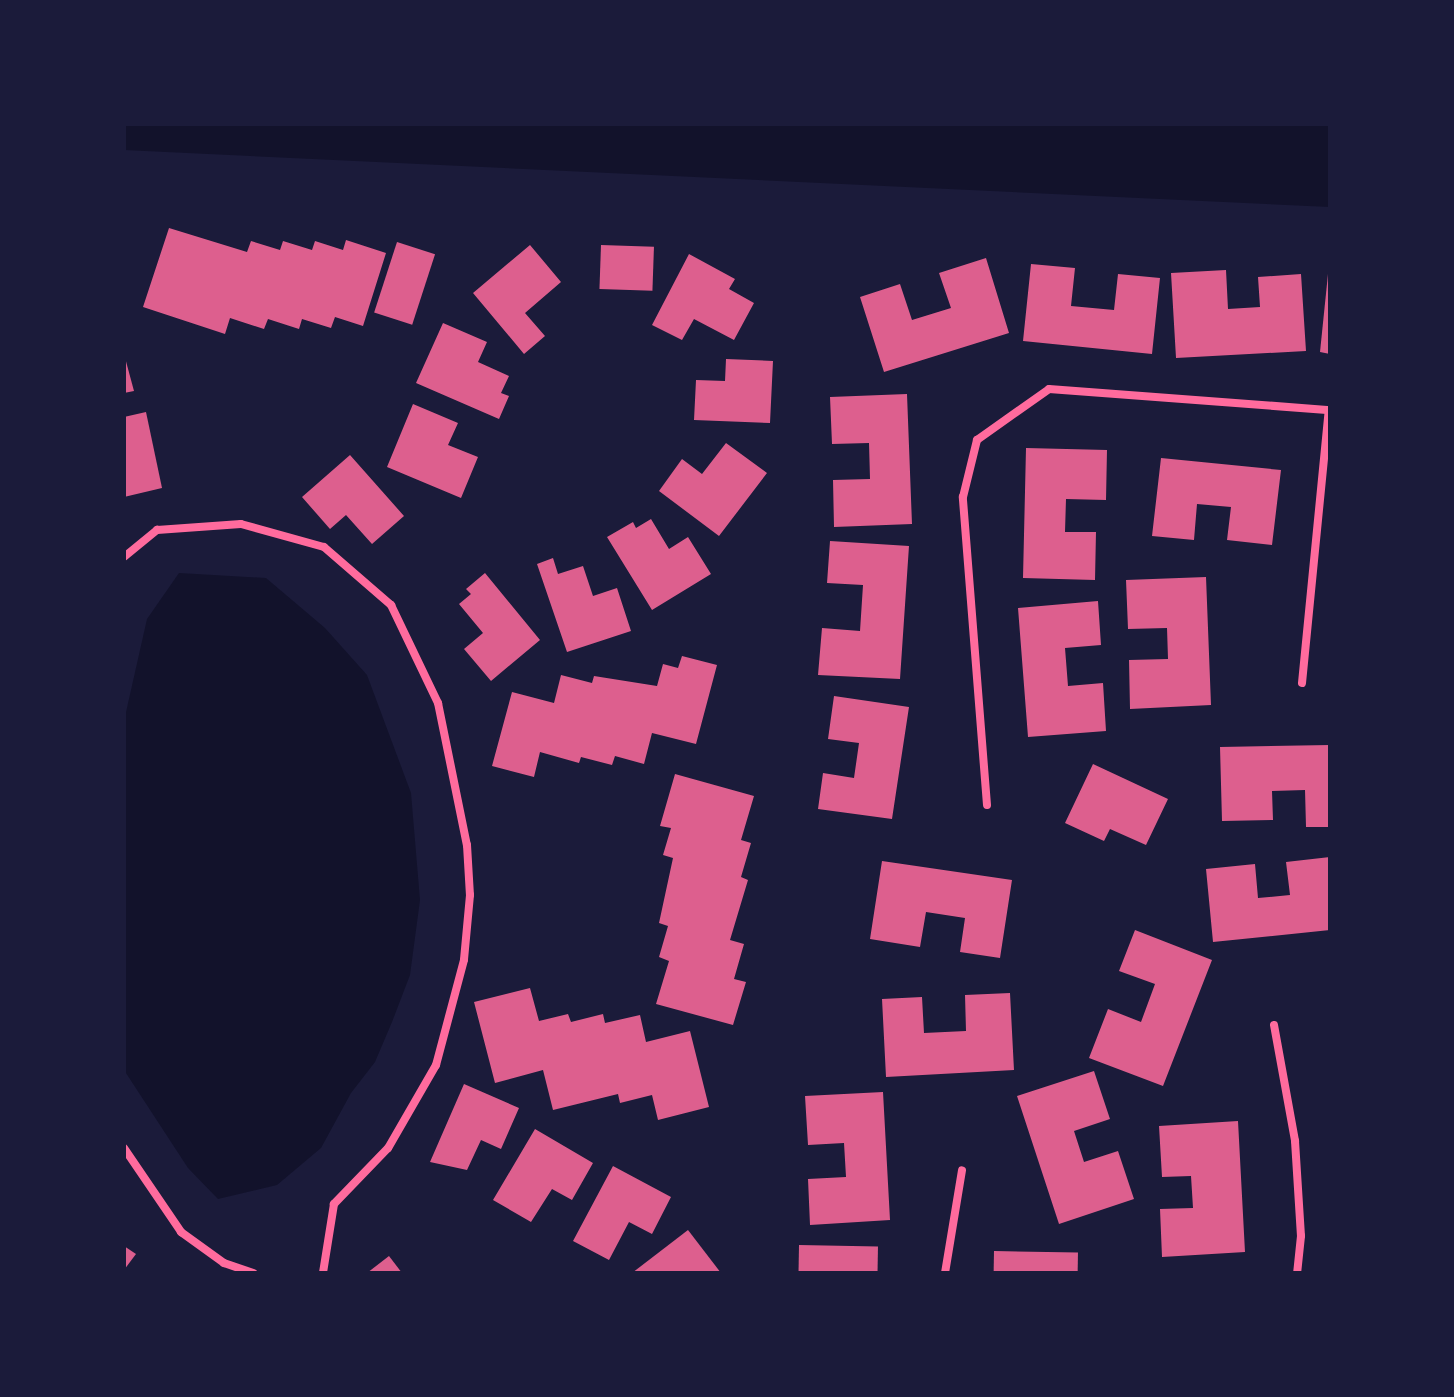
<!DOCTYPE html>
<html>
<head>
<meta charset="utf-8">
<style>
	body { margin:0 }
	#map { position:relative; width:1454px; height:1397px; overflow:hidden; background:#1b1b3a; font-family:"Fira Sans Condensed",sans-serif }
	div>[style] { position:absolute }
	[style*='--x'] { left:calc(var(--x)*1px); top:calc(var(--y)*1px); width:calc(var(--w)*1px); rotate:calc(var(--a)*1deg) }
	.water>* { inset:0; background:#12122b }
	.building>* { inset:0; background:#dd5f8e; transform-origin:0 0 }
	.minor>* { height:8px; margin:-4px; padding:0 4px; transform-origin:4px; border-radius:4px; background:#ff6b9d }
	span { translate:-50% -50%; white-space:nowrap; text-align:center; line-height:1.15; -webkit-text-stroke:7px #1b1b3a; paint-order:stroke }
	.frame { position:absolute; inset:0; border:126px solid #1b1b3a; pointer-events:none }
</style>
</head>
<body>
<div id="map">
	<div class="water">
		<i style="clip-path:polygon(124px 124px,1330px 124px,1330px 207px,124px 150px)"></i>
		<i style="clip-path:polygon(179px 573px,266px 578px,325px 628px,367px 675px,411px 793px,420px 900px,410px 975px,392px 1022px,375px 1062px,351px 1093px,321px 1148px,277px 1185px,218px 1199px,188px 1168px,124px 1070px,124px 721px,147px 619px)"></i>
	</div>
	<div class="building">
		<i style="clip-path:polygon(169px 228px,247px 252px,251px 241px,280px 250px,283px 241px,312px 250px,315px 241px,343px 250px,346px 240px,386px 253px,363px 326px,335px 317px,331px 328px,302px 319px,299px 329px,268px 319px,264px 329px,230px 318px,225px 334px,143px 307px)"></i>
		<i style="left:397px;top:242px;width:40px;height:74px;rotate:18deg"></i>
		<i style="clip-path:polygon(530px 245px,561px 282px,525px 313px,545px 336px,524px 354px,473px 293px)"></i>
		<i style="left:601px;top:245px;width:53px;height:44px;rotate:2deg"></i>
		<i style="clip-path:polygon(689px 254px,735px 279px,729px 289px,754px 303px,734px 340px,694px 319px,682px 340px,652px 325px)"></i>
		<i style="clip-path:polygon(986px 258px,1009px 333px,884px 372px,860px 297px,900px 284px,912px 320px,951px 308px,939px 273px)"></i>
		<i style="clip-path:polygon(1031px 264px,1075px 268px,1071px 306px,1114px 310px,1118px 274px,1160px 278px,1152px 354px,1023px 341px)"></i>
		<i style="clip-path:polygon(1226px 270px,1228px 309px,1260px 307px,1258px 277px,1301px 274px,1306px 351px,1176px 358px,1171px 273px)"></i>
		<i style="clip-path:polygon(1328px 274px,1330px 274px,1330px 354px,1320px 352px)"></i>
		<i style="clip-path:polygon(443px 323px,487px 342px,478px 362px,509px 376px,501px 393px,509px 396px,499px 419px,416px 383px)"></i>
		<i style="clip-path:polygon(124px 354px,134px 391px,124px 393px)"></i>
		<i style="clip-path:polygon(726px 359px,773px 361px,770px 423px,694px 420px,696px 380px,725px 381px)"></i>
		<i style="clip-path:polygon(907px 394px,912px 524px,834px 527px,833px 480px,870px 479px,869px 443px,832px 444px,830px 397px)"></i>
		<i style="clip-path:polygon(413px 404px,458px 423px,448px 445px,478px 457px,461px 498px,387px 467px)"></i>
		<i style="clip-path:polygon(146px 412px,162px 488px,124px 497px,124px 417px)"></i>
		<i style="clip-path:polygon(726px 443px,767px 473px,719px 536px,659px 491px,682px 459px,702px 474px)"></i>
		<i style="clip-path:polygon(1026px 448px,1107px 450px,1106px 500px,1066px 499px,1065px 532px,1096px 532px,1095px 580px,1023px 578px)"></i>
		<i style="clip-path:polygon(350px 455px,404px 516px,372px 544px,346px 515px,330px 529px,302px 497px)"></i>
		<i style="clip-path:polygon(1161px 458px,1281px 470px,1272px 545px,1227px 540px,1231px 507px,1197px 504px,1194px 540px,1152px 536px)"></i>
		<i style="clip-path:polygon(651px 519px,669px 549px,688px 537px,711px 574px,652px 610px,607px 537px,633px 522px,636px 528px)"></i>
		<i style="clip-path:polygon(830px 541px,909px 546px,900px 679px,818px 675px,822px 628px,860px 631px,863px 585px,827px 583px)"></i>
		<i style="clip-path:polygon(553px 558px,558px 574px,583px 566px,593px 596px,617px 588px,631px 631px,567px 652px,537px 564px)"></i>
		<i style="clip-path:polygon(485px 573px,540px 640px,491px 681px,464px 649px,483px 633px,459px 604px,471px 594px,466px 589px)"></i>
		<i style="clip-path:polygon(1206px 577px,1211px 705px,1130px 709px,1129px 660px,1168px 659px,1167px 628px,1128px 629px,1126px 580px)"></i>
		<i style="clip-path:polygon(1098px 601px,1101px 645px,1065px 648px,1068px 686px,1103px 683px,1106px 731px,1028px 737px,1018px 608px)"></i>
		<i style="clip-path:polygon(682px 656px,717px 665px,696px 744px,652px 733px,644px 764px,615px 756px,612px 765px,581px 757px,579px 763px,540px 752px,534px 777px,492px 766px,512px 692px,554px 703px,561px 675px,592px 683px,594px 676px,657px 686px,663px 664px,678px 668px)"></i>
		<i style="clip-path:polygon(834px 696px,909px 707px,892px 819px,818px 809px,823px 773px,854px 778px,859px 743px,828px 739px)"></i>
		<i style="clip-path:polygon(1330px 745px,1330px 827px,1306px 827px,1305px 790px,1272px 791px,1273px 820px,1222px 821px,1220px 747px)"></i>
		<i style="clip-path:polygon(1093px 764px,1168px 799px,1146px 845px,1110px 829px,1104px 841px,1065px 823px)"></i>
		<i style="clip-path:polygon(675px 774px,754px 796px,741px 840px,751px 843px,741px 877px,748px 880px,730px 940px,744px 944px,734px 979px,746px 982px,733px 1025px,656px 1004px,669px 961px,659px 957px,668px 926px,659px 923px,673px 858px,663px 855px,671px 828px,660px 826px)"></i>
		<i style="clip-path:polygon(1330px 857px,1330px 930px,1213px 942px,1206px 869px,1255px 864px,1258px 898px,1290px 895px,1286px 862px)"></i>
		<i style="clip-path:polygon(882px 861px,1012px 880px,1000px 958px,960px 952px,965px 918px,926px 912px,920px 947px,870px 939px)"></i>
		<i style="clip-path:polygon(1135px 930px,1212px 960px,1163px 1086px,1089px 1058px,1108px 1009px,1141px 1022px,1155px 984px,1119px 971px)"></i>
		<i style="clip-path:polygon(530px 988px,539px 1021px,568px 1014px,571px 1022px,603px 1014px,605px 1023px,640px 1015px,646px 1042px,690px 1031px,709px 1107px,658px 1120px,652px 1095px,620px 1103px,618px 1094px,553px 1110px,543px 1070px,495px 1083px,474px 1002px)"></i>
		<i style="clip-path:polygon(1010px 993px,1014px 1070px,886px 1077px,882px 999px,922px 997px,924px 1033px,966px 1031px,965px 995px)"></i>
		<i style="clip-path:polygon(1094px 1071px,1110px 1119px,1074px 1131px,1084px 1162px,1118px 1151px,1134px 1199px,1059px 1224px,1017px 1096px)"></i>
		<i style="clip-path:polygon(464px 1084px,519px 1108px,501px 1149px,481px 1140px,467px 1170px,430px 1162px)"></i>
		<i style="clip-path:polygon(883px 1092px,890px 1220px,810px 1225px,808px 1179px,846px 1177px,844px 1143px,808px 1145px,805px 1096px)"></i>
		<i style="clip-path:polygon(1238px 1121px,1245px 1252px,1162px 1257px,1160px 1209px,1193px 1208px,1191px 1176px,1162px 1177px,1159px 1126px)"></i>
		<i style="clip-path:polygon(535px 1129px,593px 1163px,572px 1200px,552px 1189px,531px 1222px,493px 1200px)"></i>
		<i style="clip-path:polygon(613px 1166px,671px 1197px,652px 1234px,629px 1222px,609px 1260px,573px 1241px)"></i>
		<i style="clip-path:polygon(688px 1230px,721px 1273px,632px 1273px)"></i>
		<i style="left:799px;top:1245px;width:79px;height:28px;rotate:1deg"></i>
		<i style="clip-path:polygon(124px 1246px,136px 1254px,124px 1270px)"></i>
		<i style="left:994px;top:1251px;width:84px;height:22px;rotate:1deg"></i>
		<i style="clip-path:polygon(389px 1256px,402px 1273px,367px 1273px)"></i>
	</div>
	<div class="minor">
		<i style="--x:124;--y:557;--w:43;--a:-39.3"></i>
		<i style="--x:157;--y:530;--w:84;--a:-4.1"></i>
		<i style="--x:241;--y:524;--w:86;--a:15.5"></i>
		<i style="--x:324;--y:547;--w:89;--a:40.9"></i>
		<i style="--x:391;--y:605;--w:109;--a:64.4"></i>
		<i style="--x:438;--y:703;--w:145;--a:78.5"></i>
		<i style="--x:467;--y:845;--w:50;--a:86.6"></i>
		<i style="--x:470;--y:895;--w:65;--a:95.3"></i>
		<i style="--x:464;--y:960;--w:109;--a:104.9"></i>
		<i style="--x:436;--y:1065;--w:96;--a:120"></i>
		<i style="--x:388;--y:1148;--w:78;--a:134"></i>
		<i style="--x:334;--y:1204;--w:70;--a:99.1"></i>
		<i style="--x:1302;--y:683;--w:274;--a:-84.4"></i>
		<i style="--x:987;--y:805;--w:309;--a:-94.5"></i>
		<i style="--x:963;--y:497;--w:59;--a:-76.2"></i>
		<i style="--x:977;--y:440;--w:88;--a:-35.3"></i>
		<i style="--x:1049;--y:389;--w:282;--a:4.3"></i>
		<i style="--x:1274;--y:1025;--w:118;--a:79.7"></i>
		<i style="--x:1295;--y:1141;--w:95;--a:86.4"></i>
		<i style="--x:1301;--y:1236;--w:37;--a:96"></i>
		<i style="--x:124;--y:1148;--w:102;--a:55.8"></i>
		<i style="--x:181;--y:1232;--w:53;--a:35.8"></i>
		<i style="--x:224;--y:1263;--w:31;--a:19"></i>
		<i style="--x:945;--y:1273;--w:104;--a:-80.6"></i>
	</div>
	<div class="frame"></div>
</div>
</body>
</html>
